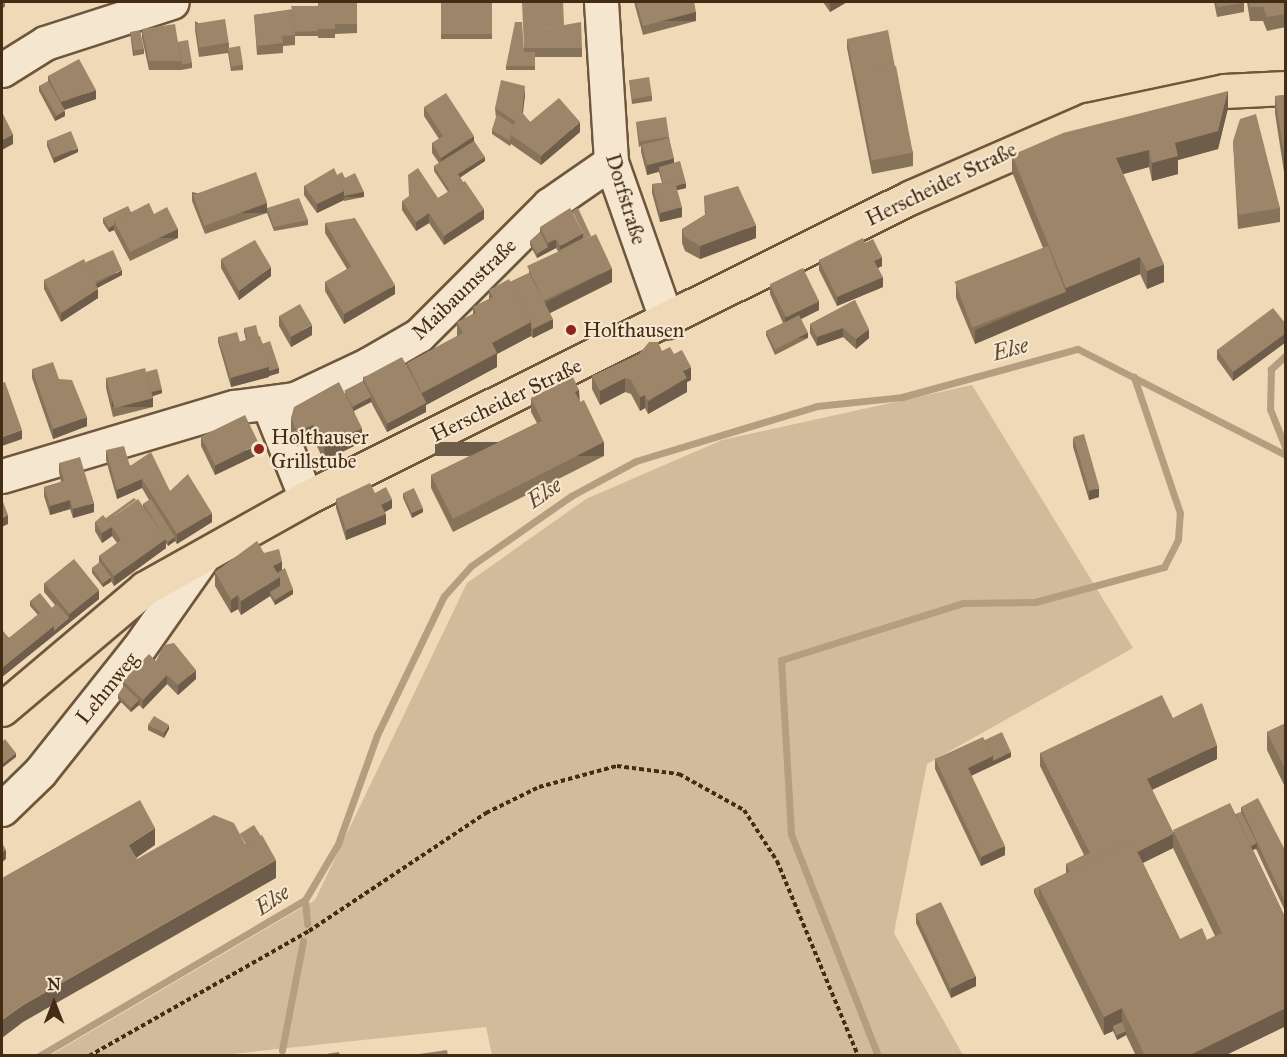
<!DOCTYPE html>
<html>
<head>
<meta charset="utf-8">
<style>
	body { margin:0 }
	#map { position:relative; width:1287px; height:1057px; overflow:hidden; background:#efd9b7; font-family:"IM FELL Great Primer",serif }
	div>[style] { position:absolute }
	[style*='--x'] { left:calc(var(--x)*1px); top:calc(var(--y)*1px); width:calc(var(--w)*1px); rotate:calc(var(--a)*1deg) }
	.green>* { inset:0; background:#d2bb9b }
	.stream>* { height:7px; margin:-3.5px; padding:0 3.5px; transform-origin:3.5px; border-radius:3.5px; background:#b59e80 }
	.path>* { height:4px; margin-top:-2px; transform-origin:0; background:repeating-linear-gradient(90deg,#442b14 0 4.5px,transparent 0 7.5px) }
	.roads { filter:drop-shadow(2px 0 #6f563d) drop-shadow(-2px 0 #6f563d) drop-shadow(0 2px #6f563d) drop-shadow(0 -2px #6f563d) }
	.minor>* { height:33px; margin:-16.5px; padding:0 16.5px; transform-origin:16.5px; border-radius:16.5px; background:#f5e6d0 }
	.major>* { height:33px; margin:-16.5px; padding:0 16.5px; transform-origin:16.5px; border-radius:16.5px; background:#efd9b7 }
	.wall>* { inset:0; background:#87725a; transform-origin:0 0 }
	.shaded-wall>* { inset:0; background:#6e5d4a; transform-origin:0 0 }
	.building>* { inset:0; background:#9d8569; transform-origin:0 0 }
	.dots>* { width:16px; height:16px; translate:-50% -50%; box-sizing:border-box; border:3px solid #f5e6d0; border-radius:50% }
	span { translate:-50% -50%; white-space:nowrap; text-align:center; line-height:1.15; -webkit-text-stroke:4.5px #f5e6d0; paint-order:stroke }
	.street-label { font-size:21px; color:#442b14 }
	.poi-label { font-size:21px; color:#442b14 }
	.left { translate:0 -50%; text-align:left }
	.water-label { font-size:22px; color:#60482f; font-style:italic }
	.frame { position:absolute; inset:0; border:3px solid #442b14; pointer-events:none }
	.north { position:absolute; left:24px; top:973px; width:60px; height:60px; -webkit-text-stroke:4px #f5e6d0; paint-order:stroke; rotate:0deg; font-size:16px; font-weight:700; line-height:24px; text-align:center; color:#442b14 }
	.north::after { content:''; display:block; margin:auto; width:21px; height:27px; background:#442b14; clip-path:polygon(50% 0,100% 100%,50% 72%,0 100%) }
</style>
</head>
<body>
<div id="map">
	<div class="green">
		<i style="clip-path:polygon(972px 385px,1133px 648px,927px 764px,894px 933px,963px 1055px,492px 1055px,486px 1027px,222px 1055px,49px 1056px,315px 900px,467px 583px,586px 499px,722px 440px)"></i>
	</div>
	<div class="stream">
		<i style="--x:1286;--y:355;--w:21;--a:137"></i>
		<i style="--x:1271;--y:369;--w:40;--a:91.4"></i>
		<i style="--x:1270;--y:409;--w:43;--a:68.2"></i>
		<i style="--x:305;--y:900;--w:24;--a:85"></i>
		<i style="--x:282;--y:1050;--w:111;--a:-79.1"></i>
		<i style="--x:39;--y:1056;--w:308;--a:-30.4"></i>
		<i style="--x:305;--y:900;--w:65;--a:-59.5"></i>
		<i style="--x:338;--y:844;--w:116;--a:-70.3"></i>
		<i style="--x:377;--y:735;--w:154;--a:-64.3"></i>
		<i style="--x:444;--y:596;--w:40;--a:-48"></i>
		<i style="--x:471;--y:566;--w:122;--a:-35"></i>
		<i style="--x:571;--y:496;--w:74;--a:-28.3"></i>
		<i style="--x:636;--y:461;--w:189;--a:-16.9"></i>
		<i style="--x:817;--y:406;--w:85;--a:-6"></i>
		<i style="--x:902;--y:397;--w:182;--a:-15.3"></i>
		<i style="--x:1078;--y:349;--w:233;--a:27"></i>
		<i style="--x:878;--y:1056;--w:238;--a:-111.4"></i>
		<i style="--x:791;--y:834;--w:174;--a:-93.3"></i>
		<i style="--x:781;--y:660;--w:191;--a:-17.4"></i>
		<i style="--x:963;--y:603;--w:72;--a:-0.8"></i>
		<i style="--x:1035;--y:602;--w:134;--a:-15.2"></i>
		<i style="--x:1164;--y:567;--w:31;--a:-63"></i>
		<i style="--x:1178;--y:539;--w:26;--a:-86"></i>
		<i style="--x:1180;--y:513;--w:144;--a:-108.7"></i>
	</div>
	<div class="path">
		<i style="--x:89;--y:1056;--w:253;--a:-29.6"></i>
		<i style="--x:309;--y:931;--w:213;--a:-33.7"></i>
		<i style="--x:486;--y:813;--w:59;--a:-26.1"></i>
		<i style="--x:539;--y:787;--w:81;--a:-15.1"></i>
		<i style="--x:617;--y:766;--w:63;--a:7.4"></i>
		<i style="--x:679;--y:774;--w:74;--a:29"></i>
		<i style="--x:744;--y:810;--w:61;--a:57.1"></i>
		<i style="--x:777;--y:861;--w:211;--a:67.4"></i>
	</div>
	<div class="roads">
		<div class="minor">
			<i style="--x:601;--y:2;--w:160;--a:86.4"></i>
			<i style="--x:611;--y:162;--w:169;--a:70.6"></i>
			<i style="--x:2;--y:70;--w:51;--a:-32.1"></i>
			<i style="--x:45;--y:43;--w:133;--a:-17.9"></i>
			<i style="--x:268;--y:403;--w:102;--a:68.2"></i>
			<i style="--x:2;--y:476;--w:242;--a:-16.6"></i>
			<i style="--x:234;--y:407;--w:62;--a:-7.5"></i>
			<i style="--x:295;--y:399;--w:80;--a:-25.3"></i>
			<i style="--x:367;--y:365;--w:60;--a:-30"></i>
			<i style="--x:419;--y:335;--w:184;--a:-45"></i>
			<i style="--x:549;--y:205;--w:75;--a:-34.7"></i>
			<i style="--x:2;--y:809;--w:53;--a:-44.2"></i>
			<i style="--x:40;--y:772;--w:157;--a:-51.5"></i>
			<i style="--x:138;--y:649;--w:111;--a:-54.9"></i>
		</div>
		<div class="major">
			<i style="--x:2;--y:709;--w:187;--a:-40.2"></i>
			<i style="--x:145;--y:588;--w:184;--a:-29.2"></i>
			<i style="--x:306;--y:498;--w:676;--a:-26.45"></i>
			<i style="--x:911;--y:197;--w:193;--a:-23.5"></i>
			<i style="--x:1088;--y:120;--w:139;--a:-12"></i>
			<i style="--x:1224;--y:91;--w:62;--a:-2.8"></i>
		</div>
	</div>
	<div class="wall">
		<i style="clip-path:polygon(2px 2px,5px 2px,5px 7px,2px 8px)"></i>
		<i style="clip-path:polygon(318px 2px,357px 2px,357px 33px,335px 34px,335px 38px,318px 38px)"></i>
		<i style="left:441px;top:2px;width:51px;height:37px"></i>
		<i style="clip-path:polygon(634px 2px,694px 2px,696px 21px,643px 35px)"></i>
		<i style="clip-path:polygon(823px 2px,847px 2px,830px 12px)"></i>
		<i style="clip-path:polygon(1214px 2px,1244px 2px,1244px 12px,1217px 17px)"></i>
		<i style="clip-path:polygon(1247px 2px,1286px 2px,1286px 27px,1267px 31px,1263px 21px,1250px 21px)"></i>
		<i style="clip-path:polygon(318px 6px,318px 36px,295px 36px,295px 45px,283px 46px,283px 53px,257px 55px,254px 15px)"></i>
		<i style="clip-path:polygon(195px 21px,229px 43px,229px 48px,243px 65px,243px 70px,231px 71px,228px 53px,199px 57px,195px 30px)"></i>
		<i style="clip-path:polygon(564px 25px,582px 48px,582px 57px,535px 57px,535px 70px,506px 70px,506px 66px,542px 29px)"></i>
		<i style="clip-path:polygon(142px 29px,178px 42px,192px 63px,192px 68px,181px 70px,149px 70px,142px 38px)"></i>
		<i style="clip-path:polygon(130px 32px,144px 49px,144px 54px,133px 56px)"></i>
		<i style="clip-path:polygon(847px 39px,913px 152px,913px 166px,872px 174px,847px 48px)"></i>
		<i style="clip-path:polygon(48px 76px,96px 99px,64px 110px,65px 116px,55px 121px,39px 91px,39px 86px,48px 82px)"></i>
		<i style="clip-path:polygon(629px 80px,652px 96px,652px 101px,632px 104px)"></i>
		<i style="clip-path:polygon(525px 95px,522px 114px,530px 122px,580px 132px,541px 165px,511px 144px,510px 146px,492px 134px,492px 130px,496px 118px,495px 108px)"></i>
		<i style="clip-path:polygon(1286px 95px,1286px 185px,1275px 113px,1275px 96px)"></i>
		<i style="clip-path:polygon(424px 107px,474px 141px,485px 161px,460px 177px,484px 219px,444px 245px,429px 223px,416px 231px,402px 210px,402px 201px,438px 198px,448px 192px,434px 171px,434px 166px,439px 163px,432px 153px,432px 143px,439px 139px,424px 116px)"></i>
		<i style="clip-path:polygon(1228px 108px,1218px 149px,1178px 160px,1178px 174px,1152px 181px,1149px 167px,1123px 174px,1164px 282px,1147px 289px,1140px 274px,975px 344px,956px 298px,956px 284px,1043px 248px,1012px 172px,1012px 155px)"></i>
		<i style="clip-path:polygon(636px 122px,669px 137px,674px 163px,686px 188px,677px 190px,682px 217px,660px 222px,652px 193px,652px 184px,662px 183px,659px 172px,647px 175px,641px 152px,641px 146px,639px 147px)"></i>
		<i style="clip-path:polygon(47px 141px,78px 152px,54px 163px,47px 146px)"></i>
		<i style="clip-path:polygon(1233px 141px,1280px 208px,1280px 222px,1238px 229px)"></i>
		<i style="clip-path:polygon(337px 175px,345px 178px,364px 197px,344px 201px,344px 200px,317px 213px,304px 195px,304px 186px)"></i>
		<i style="clip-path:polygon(192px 192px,267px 208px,308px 220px,308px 225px,274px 231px,267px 213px,205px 234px,192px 201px)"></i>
		<i style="clip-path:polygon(704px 196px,756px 238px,700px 259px,685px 251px,682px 243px,682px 229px,705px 215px)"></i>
		<i style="clip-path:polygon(131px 212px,154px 214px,178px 238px,130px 261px,114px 230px,109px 232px,103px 223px,103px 218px)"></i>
		<i style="clip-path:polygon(325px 223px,395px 294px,344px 324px,325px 291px,325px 282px,347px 269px,325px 233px)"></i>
		<i style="clip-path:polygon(540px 227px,612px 282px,550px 313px,553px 328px,533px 338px,531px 336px,497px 354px,497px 367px,426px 405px,426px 412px,387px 432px,371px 402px,354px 411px,362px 442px,324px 461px,313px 438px,297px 446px,291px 432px,291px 418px,345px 394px,345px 391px,363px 381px,363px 377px,407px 366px,407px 363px,457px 336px,457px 322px,473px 314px,473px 307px,489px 299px,489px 290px,510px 282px,529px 273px,529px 269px,559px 253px,556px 248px,537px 258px,530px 245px,530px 241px,540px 232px)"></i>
		<i style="clip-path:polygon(865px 243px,882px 266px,878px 268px,883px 287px,837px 306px,819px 270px,819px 260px)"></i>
		<i style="clip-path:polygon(221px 259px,271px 276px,239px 300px,221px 268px)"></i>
		<i style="clip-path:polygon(86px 264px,122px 275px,97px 288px,98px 298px,61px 322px,44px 289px,44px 280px)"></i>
		<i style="clip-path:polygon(770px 285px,819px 310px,801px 319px,808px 338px,775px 355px,766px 335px,766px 331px,783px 323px,770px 294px)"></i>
		<i style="clip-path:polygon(855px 300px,869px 338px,856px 349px,843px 337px,817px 346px,810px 333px,810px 324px)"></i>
		<i style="clip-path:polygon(279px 316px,312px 335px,291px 347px,279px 326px)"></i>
		<i style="clip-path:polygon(1286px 324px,1286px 342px,1233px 381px,1217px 359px,1217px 350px)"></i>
		<i style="clip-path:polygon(244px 328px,259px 337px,279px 373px,269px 376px,269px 377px,231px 387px,218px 342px,218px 337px,240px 342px,246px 340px,244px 332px)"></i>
		<i style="clip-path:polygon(662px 351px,674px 354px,691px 380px,687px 382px,687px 392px,648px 414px,645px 408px,640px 411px,631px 394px,625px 392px,600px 405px,592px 389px,592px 376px)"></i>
		<i style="clip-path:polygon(32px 369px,59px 379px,87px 426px,53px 439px,32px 378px)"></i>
		<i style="clip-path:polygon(146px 372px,162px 393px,153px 396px,153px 407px,113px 417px,106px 388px,106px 378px)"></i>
		<i style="clip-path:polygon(579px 390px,580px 402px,604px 456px,453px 532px,431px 488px,431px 475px,537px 423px,531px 412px,531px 398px)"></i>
		<i style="clip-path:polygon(201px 437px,259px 454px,215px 475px,201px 446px)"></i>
		<i style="clip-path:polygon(1073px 437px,1099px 497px,1089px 500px,1073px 447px)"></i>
		<i style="clip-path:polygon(106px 450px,170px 491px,212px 522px,177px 544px,175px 541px,168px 546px,166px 543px,166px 548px,114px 586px,111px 581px,103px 587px,92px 573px,92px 568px,99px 563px,99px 556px,117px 543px,112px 536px,102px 543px,95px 531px,95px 522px,143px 507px,143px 504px,149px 500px,142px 488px,117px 499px,106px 460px)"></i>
		<i style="clip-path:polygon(59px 463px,94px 512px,73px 518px,70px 509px,50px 515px,44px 496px,44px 487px,61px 482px,59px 472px)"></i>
		<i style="clip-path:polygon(375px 493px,392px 508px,385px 512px,386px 524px,346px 540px,336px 508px,336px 499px)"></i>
		<i style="clip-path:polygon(403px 493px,423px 512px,412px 518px,403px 498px)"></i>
		<i style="clip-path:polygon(264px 553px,282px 570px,293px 594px,275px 605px,270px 596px,241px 615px,238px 609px,231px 613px,215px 586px,215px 572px)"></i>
		<i style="clip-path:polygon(44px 583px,99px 599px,2px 677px,2px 632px,9px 638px,38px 615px,30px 606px,30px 601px,52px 608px,55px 605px,44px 592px)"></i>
		<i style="clip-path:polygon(156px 661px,196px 679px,178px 695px,167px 684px,143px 709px,139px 705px,131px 712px,118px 699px,118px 695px,123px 687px,123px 681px)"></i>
		<i style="clip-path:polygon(evenodd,1173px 718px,1217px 759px,1152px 790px,1173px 832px,1236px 814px,1241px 812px,1241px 807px,1286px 852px,1286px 913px,1256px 849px,1253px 850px,1286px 919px,1286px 1026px,1224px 1056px,1136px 1056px,1126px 1035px,1117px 1040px,1113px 1031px,1104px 1035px,1034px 893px,1034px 889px,1066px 873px,1066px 864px,1084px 855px,1040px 766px,1040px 753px,1173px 718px,1173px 848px,1215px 936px,1207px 940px,1180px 939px,1143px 863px,1173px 848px)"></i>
		<i style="clip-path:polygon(1286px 723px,1286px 789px,1267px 750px,1267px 732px)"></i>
		<i style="clip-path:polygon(148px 725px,169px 729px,164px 738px,148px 730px)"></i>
		<i style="clip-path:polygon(985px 740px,1011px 757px,971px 776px,1005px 855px,981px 866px,935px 769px,935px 759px)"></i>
		<i style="clip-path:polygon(916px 914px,976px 986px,951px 998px,916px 923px)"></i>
	</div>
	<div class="shaded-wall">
		<i style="clip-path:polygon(832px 2px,847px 2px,830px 12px,830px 3px)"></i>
		<i style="left:696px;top:12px;width:9px;height:55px;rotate:90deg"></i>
		<i style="clip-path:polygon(525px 86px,525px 95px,522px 122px,522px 112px)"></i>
		<i style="clip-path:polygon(96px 90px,96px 99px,61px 111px,61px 102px)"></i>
		<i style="clip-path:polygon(1228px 91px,1228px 108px,1218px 149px,1178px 160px,1178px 174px,1152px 181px,1152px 163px,1175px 143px)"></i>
		<i style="clip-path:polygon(65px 111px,65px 116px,55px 121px,55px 117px)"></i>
		<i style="clip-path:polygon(580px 122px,580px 132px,541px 165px,541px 156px)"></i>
		<i style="clip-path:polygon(13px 134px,13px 144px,2px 150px,2px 140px)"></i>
		<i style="clip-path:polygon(474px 136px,474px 146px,441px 167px,441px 158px)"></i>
		<i style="clip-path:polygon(78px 148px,78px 152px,54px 163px,54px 158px)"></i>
		<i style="clip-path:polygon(1149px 150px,1149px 167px,1116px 176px,1116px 158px)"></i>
		<i style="clip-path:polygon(485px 157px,485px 161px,458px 179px,458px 174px)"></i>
		<i style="clip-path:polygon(674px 158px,674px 167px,659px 167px,659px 171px,647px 175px,647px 165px)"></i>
		<i style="clip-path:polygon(686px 183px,686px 188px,665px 193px,665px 189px)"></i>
		<i style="clip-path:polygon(344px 191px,344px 200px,317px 213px,317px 204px)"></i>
		<i style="left:364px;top:192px;width:5px;height:20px;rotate:90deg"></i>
		<i style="left:267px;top:203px;width:10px;height:65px;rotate:90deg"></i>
		<i style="clip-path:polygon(682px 207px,682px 217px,660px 222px,660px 213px)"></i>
		<i style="clip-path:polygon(484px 209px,484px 219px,444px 245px,444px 236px)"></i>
		<i style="clip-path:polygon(429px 213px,429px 223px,416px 231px,416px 222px)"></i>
		<i style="clip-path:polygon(114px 225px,114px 230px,109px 232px,109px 228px)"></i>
		<i style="clip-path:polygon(756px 225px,756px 238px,700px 259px,700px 246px)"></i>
		<i style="left:178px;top:229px;width:9px;height:53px;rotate:90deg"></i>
		<i style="clip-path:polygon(583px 233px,583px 243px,560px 250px,560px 246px)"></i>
		<i style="clip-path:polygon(556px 239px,556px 248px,537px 258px,537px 254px,548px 247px,548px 243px)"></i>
		<i style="clip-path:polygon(882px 257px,882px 266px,874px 270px,874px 261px)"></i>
		<i style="clip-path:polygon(1140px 257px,1140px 274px,975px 344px,975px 330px,1066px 292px,1066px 288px)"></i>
		<i style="clip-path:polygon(1164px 264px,1164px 282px,1147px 289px,1147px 271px)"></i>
		<i style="clip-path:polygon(271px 267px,271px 276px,239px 300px,239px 291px)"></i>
		<i style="clip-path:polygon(612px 268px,612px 282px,546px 315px,546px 302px)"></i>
		<i style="clip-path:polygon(122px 270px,122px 275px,95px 289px,95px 285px)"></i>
		<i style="clip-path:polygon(883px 277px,883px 287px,837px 306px,837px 297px)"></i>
		<i style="clip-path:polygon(395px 285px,395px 294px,344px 324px,344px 314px)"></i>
		<i style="clip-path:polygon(98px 289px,98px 298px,61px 322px,61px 313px)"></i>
		<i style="clip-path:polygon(819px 301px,819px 310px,785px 327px,785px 317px)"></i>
		<i style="clip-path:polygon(553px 319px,553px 328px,533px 338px,533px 329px)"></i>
		<i style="clip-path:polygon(531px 322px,531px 336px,497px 354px,497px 367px,426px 405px,426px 412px,387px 432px,387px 423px,422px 405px,422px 393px,492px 343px)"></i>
		<i style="clip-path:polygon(312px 325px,312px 335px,291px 347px,291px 337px)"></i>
		<i style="clip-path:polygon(843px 328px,843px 337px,817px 346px,817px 337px)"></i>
		<i style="clip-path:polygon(869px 329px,869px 338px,856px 349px,856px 339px)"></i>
		<i style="left:808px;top:333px;width:5px;height:37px;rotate:90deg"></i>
		<i style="clip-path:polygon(1286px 333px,1286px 342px,1233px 381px,1233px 372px)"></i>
		<i style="clip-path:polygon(269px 367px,279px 368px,279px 373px,269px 376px,269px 377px,231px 387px,231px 378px)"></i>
		<i style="clip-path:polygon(691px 367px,691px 380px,687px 382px,687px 392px,648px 414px,648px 401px,683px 371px)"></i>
		<i style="clip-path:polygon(625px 378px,625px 392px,600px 405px,600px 391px)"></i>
		<i style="clip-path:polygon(162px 389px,162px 393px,150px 397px,150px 392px)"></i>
		<i style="clip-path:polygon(579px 390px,579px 403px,575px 392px)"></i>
		<i style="clip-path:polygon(645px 395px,645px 408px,640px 411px,640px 397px)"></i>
		<i style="clip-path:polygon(371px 397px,371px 402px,353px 411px,353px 407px)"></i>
		<i style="left:153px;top:398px;width:9px;height:41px;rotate:90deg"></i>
		<i style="clip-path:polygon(87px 417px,87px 426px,53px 439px,53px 429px)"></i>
		<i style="clip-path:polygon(313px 425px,313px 438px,297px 446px,297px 432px)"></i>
		<i style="clip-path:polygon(362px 428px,362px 442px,324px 461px,324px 447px)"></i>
		<i style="clip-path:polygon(22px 430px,22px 439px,2px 446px,2px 437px)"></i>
		<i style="left:604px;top:442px;width:14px;height:169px;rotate:90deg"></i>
		<i style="clip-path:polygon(259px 444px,259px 454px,215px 475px,215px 466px)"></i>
		<i style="clip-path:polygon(142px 479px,142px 488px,117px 499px,117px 490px)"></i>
		<i style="clip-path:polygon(1099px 488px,1099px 497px,1089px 500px,1089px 491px)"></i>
		<i style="clip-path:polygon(392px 499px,392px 508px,381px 514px,381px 505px)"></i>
		<i style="clip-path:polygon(70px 500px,70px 509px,50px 515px,50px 506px)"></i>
		<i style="clip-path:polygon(94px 503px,94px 512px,73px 518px,73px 509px)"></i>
		<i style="clip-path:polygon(138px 508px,112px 528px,112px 536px,102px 543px,102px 533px)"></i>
		<i style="clip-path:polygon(423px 508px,423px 512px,412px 518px,412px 513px)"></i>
		<i style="clip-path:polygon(212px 513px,212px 522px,177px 544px,177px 534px)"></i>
		<i style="clip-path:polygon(386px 514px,386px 524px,346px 540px,346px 530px)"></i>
		<i style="clip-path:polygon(8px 515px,8px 524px,2px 527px,2px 518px)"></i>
		<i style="clip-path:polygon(175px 537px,175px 541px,168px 546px,168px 542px)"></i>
		<i style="clip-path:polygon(166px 539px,166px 548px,114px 586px,114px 576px)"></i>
		<i style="clip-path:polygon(282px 561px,282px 574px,275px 578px,273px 566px)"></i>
		<i style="clip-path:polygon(111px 577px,111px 582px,103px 587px,103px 583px)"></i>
		<i style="clip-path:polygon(280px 577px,280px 591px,270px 592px,270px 596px,241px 615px,241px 601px)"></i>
		<i style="clip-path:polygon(293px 589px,293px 594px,275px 605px,275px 600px)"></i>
		<i style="clip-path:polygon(99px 590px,99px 599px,69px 623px,69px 613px)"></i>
		<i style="clip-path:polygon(238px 595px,238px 609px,231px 613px,231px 600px)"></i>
		<i style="clip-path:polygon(69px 618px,69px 623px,2px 677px,2px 668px,54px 626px)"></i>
		<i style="clip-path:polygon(196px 670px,196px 679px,178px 695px,178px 685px)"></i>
		<i style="clip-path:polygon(167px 675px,167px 684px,143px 709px,143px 700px)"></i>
		<i style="clip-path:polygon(139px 700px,139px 705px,131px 712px,131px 708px)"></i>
		<i style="clip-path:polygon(169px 725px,169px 729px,164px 738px,164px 733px)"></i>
		<i style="clip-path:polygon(1217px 745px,1217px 759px,1147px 792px,1147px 779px)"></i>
		<i style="clip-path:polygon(1011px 752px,1011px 757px,968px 777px,968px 768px,993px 756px)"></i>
		<i style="clip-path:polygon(16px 753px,16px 757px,2px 768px,2px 764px)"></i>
		<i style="clip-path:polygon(155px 828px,155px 845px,129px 863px,129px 845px)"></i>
		<i style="clip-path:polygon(1173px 834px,1173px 848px,1136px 866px,1136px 853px)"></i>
		<i style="clip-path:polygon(1257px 843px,1257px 848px,1246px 853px,1246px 849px)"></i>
		<i style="clip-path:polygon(1005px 846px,1005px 855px,981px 866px,981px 857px)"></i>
		<i style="clip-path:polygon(6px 850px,6px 859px,2px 862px,2px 852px)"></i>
		<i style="clip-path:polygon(276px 860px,276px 878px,23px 1022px,2px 1038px,2px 1020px,23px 1005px)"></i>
		<i style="clip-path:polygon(976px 976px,976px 986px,951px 998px,951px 989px)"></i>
		<i style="clip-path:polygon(1122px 1008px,1122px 1026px,1113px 1026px,1113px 1031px,1104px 1035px,1104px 1017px)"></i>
		<i style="clip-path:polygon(1286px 1008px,1286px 1026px,1224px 1056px,1188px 1056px)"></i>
		<i style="clip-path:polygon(1126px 1031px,1126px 1035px,1117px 1040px,1117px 1035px)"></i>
	</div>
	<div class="building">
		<i style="clip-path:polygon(318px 2px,357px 2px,357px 24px,335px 24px,335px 29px,318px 29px)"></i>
		<i style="left:441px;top:2px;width:51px;height:32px"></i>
		<i style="clip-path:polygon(522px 2px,542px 2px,542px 29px,581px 22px,582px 48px,524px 48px)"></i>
		<i style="clip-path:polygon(563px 2px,564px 25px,542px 29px,542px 3px)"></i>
		<i style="clip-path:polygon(636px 2px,694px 2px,696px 12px,643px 26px)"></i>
		<i style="clip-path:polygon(1216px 2px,1244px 2px,1244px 3px,1217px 7px)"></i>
		<i style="clip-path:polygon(1249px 2px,1286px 2px,1286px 14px,1267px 17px,1263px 7px,1250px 7px)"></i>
		<i style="clip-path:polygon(291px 6px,318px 6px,318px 31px,295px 32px,293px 9px,292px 10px)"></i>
		<i style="clip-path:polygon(293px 9px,295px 35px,282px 36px,283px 43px,257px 46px,254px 15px)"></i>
		<i style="left:225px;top:19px;width:24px;height:30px;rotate:81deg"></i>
		<i style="clip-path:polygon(515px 22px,522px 22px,524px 52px,535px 52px,535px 66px,506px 66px)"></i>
		<i style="clip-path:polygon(175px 24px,181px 61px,149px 61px,142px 29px)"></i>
		<i style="left:140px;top:30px;width:19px;height:10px;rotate:78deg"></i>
		<i style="clip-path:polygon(888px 30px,895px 67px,855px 75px,855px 79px,847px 39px)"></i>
		<i style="left:188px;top:40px;width:23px;height:10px;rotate:80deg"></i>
		<i style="left:240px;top:46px;width:19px;height:12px;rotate:81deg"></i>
		<i style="clip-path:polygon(79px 59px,96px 90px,61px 102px,48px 76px)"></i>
		<i style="left:896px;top:66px;width:88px;height:42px;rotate:79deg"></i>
		<i style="left:649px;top:77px;width:19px;height:20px;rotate:81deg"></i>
		<i style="clip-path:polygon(501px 80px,525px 86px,522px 112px,530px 122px,559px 98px,580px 122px,541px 156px,511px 135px,515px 121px,495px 108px)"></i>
		<i style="left:48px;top:81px;width:34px;height:10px;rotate:60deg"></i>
		<i style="clip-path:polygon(1228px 91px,1218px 131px,1175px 143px,1178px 156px,1152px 163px,1149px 150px,1116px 158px,1164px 264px,1147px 271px,1140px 257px,1066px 288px,1012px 155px,1063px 133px)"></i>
		<i style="clip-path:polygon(446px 93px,474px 136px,441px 158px,432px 143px,443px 136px,424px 107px)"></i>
		<i style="clip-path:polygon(1286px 95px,1286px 167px,1275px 96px)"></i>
		<i style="clip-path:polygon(2px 112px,13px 134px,2px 140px)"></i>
		<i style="clip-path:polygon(497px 114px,514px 125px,511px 135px,510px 141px,492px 130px)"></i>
		<i style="clip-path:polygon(1256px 114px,1280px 208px,1238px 215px,1233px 141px,1240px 119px)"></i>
		<i style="left:666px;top:117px;width:20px;height:30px;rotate:81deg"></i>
		<i style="left:71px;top:131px;width:18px;height:26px;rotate:68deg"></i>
		<i style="left:669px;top:138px;width:21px;height:28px;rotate:76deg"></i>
		<i style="clip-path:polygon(474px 141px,485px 157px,458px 174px,463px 182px,450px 191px,434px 166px)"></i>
		<i style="clip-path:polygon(680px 161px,686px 183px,676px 186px,675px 182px,663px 183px,659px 167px)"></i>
		<i style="clip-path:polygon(334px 168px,344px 191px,317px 204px,304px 186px)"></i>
		<i style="clip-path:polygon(418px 168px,438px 198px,465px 181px,484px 209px,444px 236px,429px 213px,416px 222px,402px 201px,409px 196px,408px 175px)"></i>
		<i style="left:256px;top:172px;width:33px;height:67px;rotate:70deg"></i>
		<i style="clip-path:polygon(342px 172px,345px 178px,355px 173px,364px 192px,344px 196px,344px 191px,337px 175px)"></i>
		<i style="clip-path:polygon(675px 182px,682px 207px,660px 213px,652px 184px)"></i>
		<i style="clip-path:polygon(738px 186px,756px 225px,700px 246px,685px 237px,682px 229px,706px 214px,704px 196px)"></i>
		<i style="clip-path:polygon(299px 198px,308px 220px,274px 227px,267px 208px)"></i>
		<i style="clip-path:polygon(149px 203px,154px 214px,167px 207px,178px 229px,130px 252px,114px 221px)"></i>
		<i style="clip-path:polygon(128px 206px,131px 212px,114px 221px,114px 225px,109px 228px,103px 218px)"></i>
		<i style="clip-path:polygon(570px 208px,583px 233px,560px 246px,556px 239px,548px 243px,540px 227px)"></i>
		<i style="clip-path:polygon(578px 208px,591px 236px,561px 252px,560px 250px,583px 238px,583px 233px,572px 211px)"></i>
		<i style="clip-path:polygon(355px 218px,395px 285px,344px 314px,325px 282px,351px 267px,325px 223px)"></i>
		<i style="clip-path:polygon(540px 232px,548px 247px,537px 254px,530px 241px)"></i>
		<i style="left:596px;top:234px;width:38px;height:76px;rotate:65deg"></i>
		<i style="clip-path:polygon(863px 238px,865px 243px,873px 239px,882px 257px,874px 261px,883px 277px,837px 297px,819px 260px)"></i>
		<i style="clip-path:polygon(255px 240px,271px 267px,239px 291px,221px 259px)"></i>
		<i style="left:1048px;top:246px;width:49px;height:100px;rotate:69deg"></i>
		<i style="left:113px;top:250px;width:22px;height:30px;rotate:66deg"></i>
		<i style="clip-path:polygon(84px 259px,98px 289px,61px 313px,44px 280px)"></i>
		<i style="left:803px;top:268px;width:37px;height:37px;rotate:64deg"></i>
		<i style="clip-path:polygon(529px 273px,553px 319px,533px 329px,531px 327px,531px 322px,510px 282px)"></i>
		<i style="clip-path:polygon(509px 279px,531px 322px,492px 343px,497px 353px,422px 393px,407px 363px,463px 333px,457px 322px,476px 313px,473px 307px,493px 297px,489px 290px)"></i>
		<i style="clip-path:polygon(855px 300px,869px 329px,856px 339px,843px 328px,817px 337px,810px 324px)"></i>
		<i style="left:300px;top:304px;width:24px;height:24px;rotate:60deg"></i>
		<i style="clip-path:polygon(1273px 308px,1286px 324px,1286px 333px,1233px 372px,1217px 350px)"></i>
		<i style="left:799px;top:315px;width:20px;height:37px;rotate:63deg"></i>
		<i style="left:256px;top:325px;width:12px;height:12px;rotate:76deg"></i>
		<i style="clip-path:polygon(237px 332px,240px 342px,222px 347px,222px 351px,218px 337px)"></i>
		<i style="left:260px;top:336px;width:32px;height:40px;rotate:74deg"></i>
		<i style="clip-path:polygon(270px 341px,279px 368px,269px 371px,269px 367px,262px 344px)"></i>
		<i style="clip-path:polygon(649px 342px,658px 342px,662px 351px,670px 347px,674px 354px,682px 350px,691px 367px,683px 371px,687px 378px,648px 401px,645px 395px,640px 397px,631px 380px,625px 378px,600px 391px,592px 376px,639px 354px)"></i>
		<i style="left:402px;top:357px;width:52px;height:44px;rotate:62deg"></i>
		<i style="clip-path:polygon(53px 362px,59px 379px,72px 380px,87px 417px,53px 429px,32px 369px)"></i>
		<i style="left:145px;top:368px;width:31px;height:40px;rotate:75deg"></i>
		<i style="left:157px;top:369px;width:21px;height:11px;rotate:76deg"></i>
		<i style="clip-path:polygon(573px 377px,579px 390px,575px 392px,580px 402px,584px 400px,604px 442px,453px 519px,431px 475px,542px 421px,531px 398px)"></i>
		<i style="left:363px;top:381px;width:18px;height:21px;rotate:63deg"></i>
		<i style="clip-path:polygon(5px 382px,22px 430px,2px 437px,2px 383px)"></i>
		<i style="clip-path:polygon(339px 382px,362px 428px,324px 447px,313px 425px,297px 432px,291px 418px,294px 407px)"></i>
		<i style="left:245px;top:415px;width:32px;height:49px;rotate:64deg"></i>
		<i style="left:1084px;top:434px;width:56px;height:11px;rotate:74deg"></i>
		<i style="clip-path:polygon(124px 446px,130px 466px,151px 452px,170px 491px,188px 474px,212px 513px,177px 534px,142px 479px,117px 490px,106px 450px)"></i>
		<i style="clip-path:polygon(80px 457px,94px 503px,73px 509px,70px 500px,50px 506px,44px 487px,64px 481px,59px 463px)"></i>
		<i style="clip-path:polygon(370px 483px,375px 493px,386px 487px,392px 499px,381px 505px,386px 514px,346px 530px,336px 499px)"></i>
		<i style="left:414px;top:488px;width:22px;height:12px;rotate:66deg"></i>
		<i style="clip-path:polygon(134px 498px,136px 500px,108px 521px,106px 518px)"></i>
		<i style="clip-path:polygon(2px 499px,8px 515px,2px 518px)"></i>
		<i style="clip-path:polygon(138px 499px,166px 539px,114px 576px,99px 556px,121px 540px,112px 527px,102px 533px,95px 522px,103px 515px,108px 521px)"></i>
		<i style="left:151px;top:499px;width:45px;height:9px;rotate:58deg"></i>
		<i style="clip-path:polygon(257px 541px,264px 553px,279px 549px,282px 561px,273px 566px,280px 577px,241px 601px,238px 595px,231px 600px,215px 572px)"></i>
		<i style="left:74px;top:559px;width:40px;height:38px;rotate:51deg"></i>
		<i style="left:100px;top:562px;width:19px;height:10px;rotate:54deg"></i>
		<i style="clip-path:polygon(285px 568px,293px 589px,275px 600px,270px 592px,280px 586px,280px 577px,277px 573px)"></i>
		<i style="clip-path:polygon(40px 593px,52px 608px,57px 604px,69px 618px,54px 631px,54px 626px,42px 611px,40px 613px,30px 601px)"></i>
		<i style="clip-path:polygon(42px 611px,54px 626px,2px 668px,2px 632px,3px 631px,9px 638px)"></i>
		<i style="clip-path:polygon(174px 643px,196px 670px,178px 685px,167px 675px,143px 700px,123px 681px,149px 654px,156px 661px,164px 645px)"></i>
		<i style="clip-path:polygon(124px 686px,139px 700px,131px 708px,118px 695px)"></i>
		<i style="clip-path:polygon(1162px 695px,1173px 718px,1202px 703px,1217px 745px,1147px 779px,1173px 832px,1173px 834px,1137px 852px,1132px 841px,1070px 872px,1066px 864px,1090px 853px,1040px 753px)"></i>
		<i style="clip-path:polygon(154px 716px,169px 725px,164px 733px,148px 725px)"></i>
		<i style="clip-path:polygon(1286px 723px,1286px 771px,1267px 732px)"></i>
		<i style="clip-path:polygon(1002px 732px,1011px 752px,993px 761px,993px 756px,985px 740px)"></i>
		<i style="clip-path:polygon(983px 737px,993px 756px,968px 768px,1005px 846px,981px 857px,935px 759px)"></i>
		<i style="clip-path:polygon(5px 739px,16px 753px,2px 764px,2px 742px)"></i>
		<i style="clip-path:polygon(1258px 798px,1286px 852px,1286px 904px,1241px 807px)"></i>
		<i style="clip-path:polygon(140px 800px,155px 828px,129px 845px,137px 859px,214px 815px,234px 823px,245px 844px,262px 835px,276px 860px,23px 1005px,2px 1020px,2px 878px)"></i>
		<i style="clip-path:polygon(1230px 803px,1286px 919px,1286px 1008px,1188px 1056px,1145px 1056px,1122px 1008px,1104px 1017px,1039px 887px,1132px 841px,1180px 939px,1202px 928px,1207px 940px,1222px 933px,1173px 830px)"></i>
		<i style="clip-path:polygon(1241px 812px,1257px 843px,1251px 846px,1236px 814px)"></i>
		<i style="left:254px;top:825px;width:13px;height:17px;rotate:58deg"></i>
		<i style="clip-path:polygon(2px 843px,6px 850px,2px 852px)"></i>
		<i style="clip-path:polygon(1066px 873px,1039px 887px,1039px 900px,1034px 889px)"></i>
		<i style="left:941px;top:902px;width:82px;height:28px;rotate:65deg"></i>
		<i style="left:1122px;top:1022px;width:10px;height:10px;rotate:66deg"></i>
		<i style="clip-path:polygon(447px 1050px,448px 1056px,405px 1056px)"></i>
		<i style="clip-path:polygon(339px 1052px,340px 1056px,313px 1056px)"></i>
	</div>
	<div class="dots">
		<i style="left:571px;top:330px;background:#8f2418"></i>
		<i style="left:259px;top:449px;background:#8f2418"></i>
	</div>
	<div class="street-label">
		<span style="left:941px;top:184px;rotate:-26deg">Herscheider Straße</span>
		<span style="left:626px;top:199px;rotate:73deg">Dorfstraße</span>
		<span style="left:464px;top:289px;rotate:-44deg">Maibaumstraße</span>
		<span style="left:506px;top:400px;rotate:-26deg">Herscheider Straße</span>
		<span style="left:107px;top:688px;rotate:-51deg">Lehmweg</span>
	</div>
	<div class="poi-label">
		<span class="left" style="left:583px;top:330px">Holthausen</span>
		<span class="left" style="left:271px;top:449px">Holthauser<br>Grillstube</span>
	</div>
	<div class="water-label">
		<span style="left:1010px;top:349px;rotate:-15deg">Else</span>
		<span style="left:544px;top:493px;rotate:-34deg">Else</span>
		<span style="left:272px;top:900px;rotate:-34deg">Else</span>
	</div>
	<div class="frame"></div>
	<div class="north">N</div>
</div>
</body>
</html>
